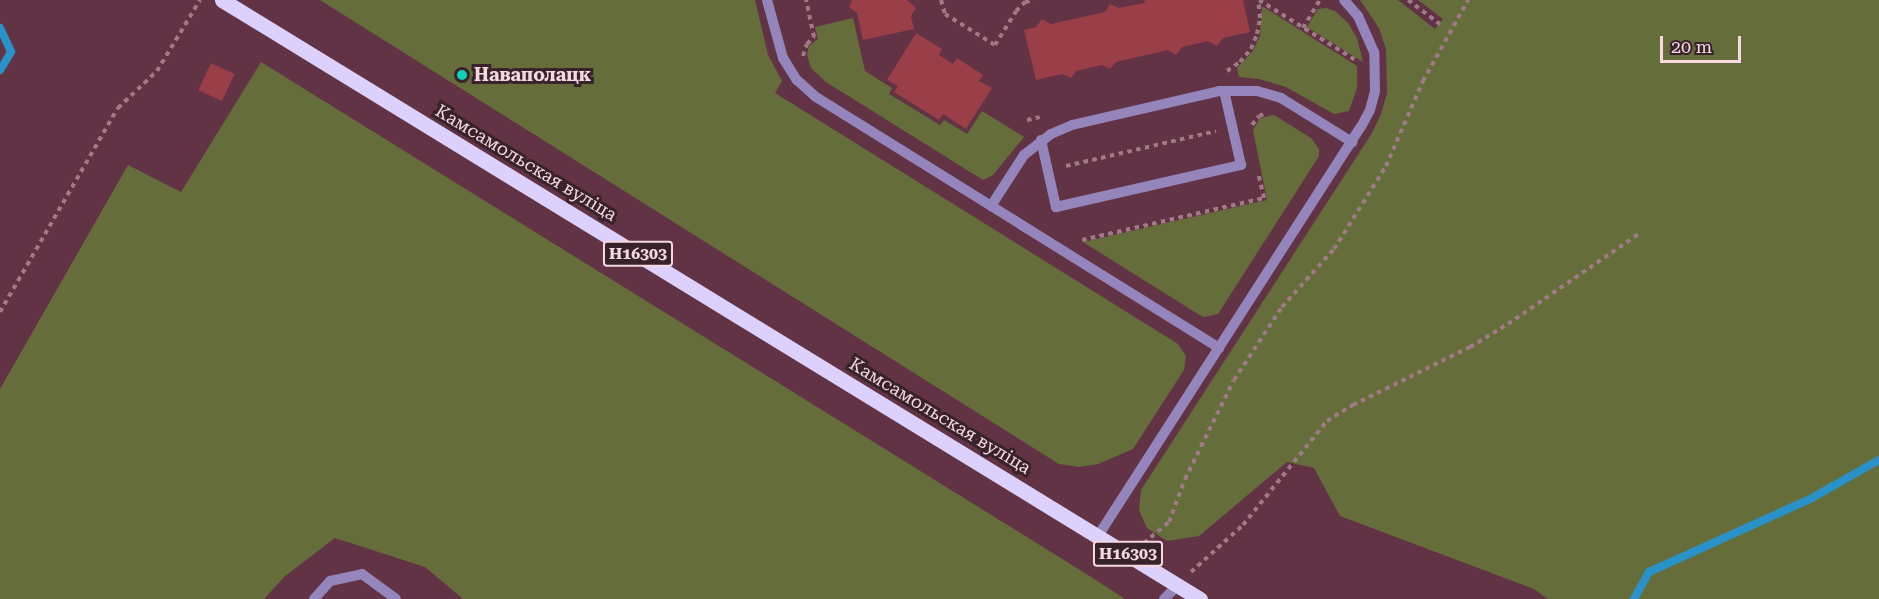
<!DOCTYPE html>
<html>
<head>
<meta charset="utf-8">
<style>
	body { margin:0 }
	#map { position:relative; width:1879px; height:599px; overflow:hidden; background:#623345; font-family:"Roboto Serif",serif }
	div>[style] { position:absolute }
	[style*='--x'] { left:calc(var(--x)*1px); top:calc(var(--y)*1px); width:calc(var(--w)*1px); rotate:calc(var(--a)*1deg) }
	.green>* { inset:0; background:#656e3a }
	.stream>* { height:8px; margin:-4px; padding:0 4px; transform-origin:4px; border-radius:4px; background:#2993c9 }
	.building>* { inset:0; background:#9a3e48; transform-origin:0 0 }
	.path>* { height:4px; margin-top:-2px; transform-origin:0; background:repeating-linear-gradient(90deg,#a17a88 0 4.5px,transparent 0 9px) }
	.minor>* { height:10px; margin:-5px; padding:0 5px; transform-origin:5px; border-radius:5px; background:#9485bc }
	.major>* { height:15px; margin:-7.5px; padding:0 7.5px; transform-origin:7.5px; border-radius:7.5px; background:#dcd1fd }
	.dots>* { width:16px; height:16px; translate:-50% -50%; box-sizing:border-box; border:3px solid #39232b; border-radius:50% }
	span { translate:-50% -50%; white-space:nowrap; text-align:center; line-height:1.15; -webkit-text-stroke:6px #39232b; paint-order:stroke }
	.shield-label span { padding:2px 4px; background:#39232b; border:2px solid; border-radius:4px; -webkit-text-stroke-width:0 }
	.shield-label { font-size:16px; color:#f6d8e2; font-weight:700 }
	.poi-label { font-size:18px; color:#f6d8e2; font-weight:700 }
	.left { translate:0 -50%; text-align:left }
	.street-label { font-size:18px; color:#f6d8e2 }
	.scale { position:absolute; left:1660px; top:36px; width:81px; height:27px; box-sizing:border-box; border:3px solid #f6d8e2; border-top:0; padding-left:8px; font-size:18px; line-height:21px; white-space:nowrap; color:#f6d8e2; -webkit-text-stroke:4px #39232b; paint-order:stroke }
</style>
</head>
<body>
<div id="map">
	<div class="green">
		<i style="clip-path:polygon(320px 0,755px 0,768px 55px,782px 81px,775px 93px,1178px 344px,1186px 356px,1184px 370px,1133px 449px,1098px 464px,1079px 467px,1059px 464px)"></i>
		<i style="clip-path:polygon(1360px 0,1398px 0,1435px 29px,1443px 19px,1418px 0,1879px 0,1879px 599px,1548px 599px,1534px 589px,1340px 516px,1314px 468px,1287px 462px,1199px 536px,1167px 541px,1147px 528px,1139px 510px,1141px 490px,1372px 133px,1381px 114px,1387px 93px,1386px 49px,1379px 28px)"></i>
		<i style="clip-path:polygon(1262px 6px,1357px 66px,1357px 88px,1349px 111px,1334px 114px,1286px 87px,1259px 79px,1239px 77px,1237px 68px,1253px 51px,1260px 36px)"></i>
		<i style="clip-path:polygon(1326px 8px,1335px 11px,1348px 23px,1357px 38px,1363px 62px,1307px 27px,1318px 9px)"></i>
		<i style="clip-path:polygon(853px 18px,865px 71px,892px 88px,889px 94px,940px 125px,944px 120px,967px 134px,982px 111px,1024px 137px,993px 175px,983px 180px,826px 82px,811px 68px,807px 55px,809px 46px,818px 39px,815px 27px)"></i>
		<i style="clip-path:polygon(261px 62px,1088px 575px,1125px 599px,463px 599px,425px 567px,335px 538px,285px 576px,264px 599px,0 599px,0 389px,128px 165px,181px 192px)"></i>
		<i style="clip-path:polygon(1274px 115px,1311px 138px,1319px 149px,1319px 156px,1218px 314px,1204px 317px,1198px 314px,1083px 242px,1267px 200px,1253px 130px,1260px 118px)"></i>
	</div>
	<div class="stream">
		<i style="--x:0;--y:28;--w:26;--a:65"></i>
		<i style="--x:11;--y:52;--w:21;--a:121"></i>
		<i style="--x:1634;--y:599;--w:31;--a:-61"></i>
		<i style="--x:1649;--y:572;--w:179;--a:-24.4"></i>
		<i style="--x:1812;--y:498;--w:77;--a:-29.6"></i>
	</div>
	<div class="building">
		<i style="clip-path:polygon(852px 0,907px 0,916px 8px,911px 16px,914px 29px,863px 40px,857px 13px,849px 7px)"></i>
		<i style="clip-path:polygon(1145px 0,1243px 0,1250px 32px,1223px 38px,1217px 46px,1208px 41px,1182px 47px,1176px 55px,1168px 50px,1116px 62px,1110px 69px,1102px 65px,1076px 71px,1071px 78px,1062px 74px,1036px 80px,1024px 30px,1036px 27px,1042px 19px,1051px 24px,1105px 12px,1110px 4px,1119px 8px,1144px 3px)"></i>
		<i style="clip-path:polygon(916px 33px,942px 49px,939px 55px,953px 64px,957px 58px,983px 75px,979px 81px,992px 88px,966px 129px,943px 114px,939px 120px,894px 92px,898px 86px,887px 80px)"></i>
		<i style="left:211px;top:63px;width:26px;height:30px;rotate:25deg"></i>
	</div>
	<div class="path">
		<i style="--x:941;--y:0;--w:15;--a:74"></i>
		<i style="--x:945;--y:14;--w:59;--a:31.8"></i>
		<i style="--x:995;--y:45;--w:40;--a:-58"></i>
		<i style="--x:1016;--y:11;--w:13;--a:-45"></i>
		<i style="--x:1025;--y:2;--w:9;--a:-13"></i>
		<i style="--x:1259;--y:0;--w:115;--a:31.9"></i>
		<i style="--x:1408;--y:0;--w:40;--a:37"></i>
		<i style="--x:1303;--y:28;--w:33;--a:-59"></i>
		<i style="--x:803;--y:56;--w:13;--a:-72"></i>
		<i style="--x:807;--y:44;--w:10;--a:-45"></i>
		<i style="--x:814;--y:37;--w:38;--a:-102"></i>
		<i style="--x:1227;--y:71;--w:16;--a:-35"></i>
		<i style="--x:1240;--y:62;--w:17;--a:-50"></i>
		<i style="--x:1251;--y:49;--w:16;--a:-68"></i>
		<i style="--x:1257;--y:34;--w:16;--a:-79"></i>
		<i style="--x:1260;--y:18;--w:18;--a:-96"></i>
		<i style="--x:1027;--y:120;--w:13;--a:-13"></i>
		<i style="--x:1252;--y:125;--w:11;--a:-52"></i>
		<i style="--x:1259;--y:116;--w:8;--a:-23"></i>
		<i style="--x:1066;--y:166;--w:154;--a:-13.1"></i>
		<i style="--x:1082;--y:240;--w:187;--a:-13"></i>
		<i style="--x:1264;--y:198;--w:26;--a:-103"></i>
		<i style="--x:0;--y:312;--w:236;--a:-60"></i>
		<i style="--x:118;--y:108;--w:54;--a:-43.5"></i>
		<i style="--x:157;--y:71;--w:83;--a:-58.8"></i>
		<i style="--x:1144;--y:543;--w:33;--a:-40"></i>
		<i style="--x:1169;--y:522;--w:46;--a:-69.6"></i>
		<i style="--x:1185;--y:479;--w:110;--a:-63.7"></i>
		<i style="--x:1234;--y:380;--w:87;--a:-56.7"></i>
		<i style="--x:1282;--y:307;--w:78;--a:-48.1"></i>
		<i style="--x:1334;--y:249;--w:98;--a:-57.9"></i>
		<i style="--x:1386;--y:166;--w:93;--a:-66.5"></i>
		<i style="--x:1423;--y:81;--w:93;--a:-60.9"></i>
		<i style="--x:1191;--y:572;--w:70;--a:-42.1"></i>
		<i style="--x:1243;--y:525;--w:134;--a:-51.1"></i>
		<i style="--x:1327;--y:421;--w:31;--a:-32"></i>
		<i style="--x:1353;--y:405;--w:131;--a:-26.4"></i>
		<i style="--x:1470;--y:347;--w:44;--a:-31.2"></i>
		<i style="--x:1508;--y:324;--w:160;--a:-34.6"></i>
	</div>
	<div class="minor">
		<i style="--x:767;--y:0;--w:60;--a:74.6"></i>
		<i style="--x:783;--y:58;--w:26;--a:58"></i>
		<i style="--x:797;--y:80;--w:25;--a:42"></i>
		<i style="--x:816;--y:97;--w:475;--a:31.9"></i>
		<i style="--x:1041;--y:140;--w:69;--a:77.4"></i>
		<i style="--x:1056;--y:207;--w:190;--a:-12.8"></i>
		<i style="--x:1241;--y:165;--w:76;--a:-102.9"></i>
		<i style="--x:991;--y:206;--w:61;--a:-57.1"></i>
		<i style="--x:1024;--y:155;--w:34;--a:-38"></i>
		<i style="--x:1051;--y:134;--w:23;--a:-23"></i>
		<i style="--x:1072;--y:125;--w:151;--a:-13"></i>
		<i style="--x:1219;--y:91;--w:38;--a:0"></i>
		<i style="--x:1257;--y:91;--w:25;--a:16"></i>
		<i style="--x:1281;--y:98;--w:84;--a:31.8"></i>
		<i style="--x:1098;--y:536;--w:486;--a:-57.3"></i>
		<i style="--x:1361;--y:127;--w:19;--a:-62"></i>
		<i style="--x:1370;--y:110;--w:20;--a:-75"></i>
		<i style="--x:1375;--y:91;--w:39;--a:-91"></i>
		<i style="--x:1374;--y:52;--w:39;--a:-114"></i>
		<i style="--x:1358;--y:16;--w:21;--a:-131"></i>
		<i style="--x:314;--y:599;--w:24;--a:-48"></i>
		<i style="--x:330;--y:581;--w:33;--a:-12"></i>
		<i style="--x:362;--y:574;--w:42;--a:36.3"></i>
		<i style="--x:1164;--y:599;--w:20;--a:-45"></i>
	</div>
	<div class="major">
		<i style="--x:222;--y:0;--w:1147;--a:31.49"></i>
	</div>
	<div class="dots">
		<i style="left:462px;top:75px;background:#0bd5b5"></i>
	</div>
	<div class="shield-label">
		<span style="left:638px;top:254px">Н16303</span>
		<span style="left:1128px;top:554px">Н16303</span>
	</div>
	<div class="poi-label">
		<span class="left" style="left:474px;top:75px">Наваполацк</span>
	</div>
	<div class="street-label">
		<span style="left:526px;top:163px;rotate:31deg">Камсамольская вуліца</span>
		<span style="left:940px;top:416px;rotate:31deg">Камсамольская вуліца</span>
	</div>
	<div class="scale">20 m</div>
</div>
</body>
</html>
